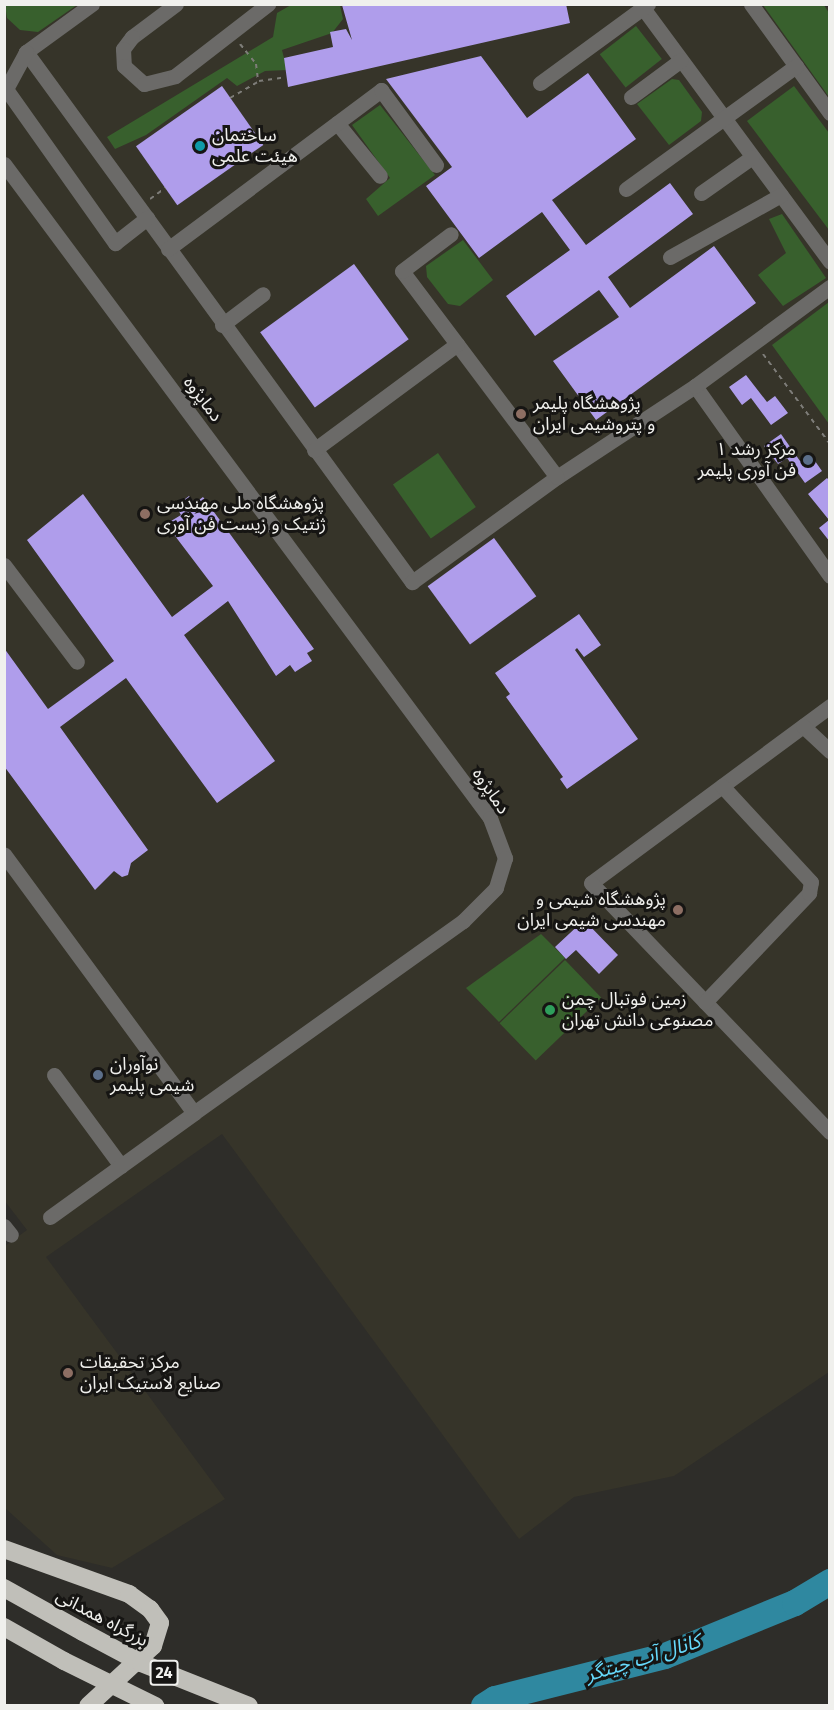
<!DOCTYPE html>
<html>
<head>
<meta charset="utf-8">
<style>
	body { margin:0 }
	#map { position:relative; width:834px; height:1710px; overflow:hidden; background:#2e2d29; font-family:"Fira Sans","Noto Sans Arabic",sans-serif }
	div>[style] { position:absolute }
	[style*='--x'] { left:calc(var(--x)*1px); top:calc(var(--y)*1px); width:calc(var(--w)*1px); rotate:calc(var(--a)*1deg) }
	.built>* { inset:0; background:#363429 }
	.green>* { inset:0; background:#38602d; transform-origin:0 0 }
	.river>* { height:26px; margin:-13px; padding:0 13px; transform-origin:13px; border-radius:13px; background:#2f88a0 }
	.building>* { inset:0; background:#af9deb; transform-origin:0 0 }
	.path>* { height:2px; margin-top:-1px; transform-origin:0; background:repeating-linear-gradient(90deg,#7e7d79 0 4.5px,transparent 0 9px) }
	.minor>* { height:15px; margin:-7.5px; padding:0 7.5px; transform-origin:7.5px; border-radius:7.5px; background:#6b6a68 }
	.highway>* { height:18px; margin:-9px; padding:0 9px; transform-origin:9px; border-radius:9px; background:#c0bfb9 }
	.highway-bridge>* { height:18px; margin:-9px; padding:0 9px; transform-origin:9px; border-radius:9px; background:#c0bfb9 }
	.dots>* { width:16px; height:16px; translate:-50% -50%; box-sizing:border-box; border:3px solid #161513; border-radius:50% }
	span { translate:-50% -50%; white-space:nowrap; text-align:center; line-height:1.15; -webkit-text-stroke:6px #161513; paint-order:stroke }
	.shield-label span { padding:2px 4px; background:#161513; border:2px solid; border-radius:4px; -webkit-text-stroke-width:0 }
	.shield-label { font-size:16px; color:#f0f0ed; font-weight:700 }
	.poi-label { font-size:18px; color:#f0f0ed }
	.left { translate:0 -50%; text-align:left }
	.right { translate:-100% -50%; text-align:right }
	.street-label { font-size:18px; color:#f0f0ed }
	.water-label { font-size:20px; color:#66d9fb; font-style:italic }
	.frame { position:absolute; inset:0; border:6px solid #f0f0ed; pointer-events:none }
</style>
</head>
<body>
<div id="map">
	<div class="built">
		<i style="clip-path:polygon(5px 5px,830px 7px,829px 1372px,674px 1476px,574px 1497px,519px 1539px,222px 1134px,46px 1257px,225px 1499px,112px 1568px,57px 1555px,5px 1508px,5px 1246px,27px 1230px,4px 1200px)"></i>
	</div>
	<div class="green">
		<i style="clip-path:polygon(5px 4px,77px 4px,77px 5px,38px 32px,20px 30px,7px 18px)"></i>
		<i style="clip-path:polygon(291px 5px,340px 5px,343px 19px,332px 33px,282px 50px,287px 70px,265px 71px,237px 86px,227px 78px,146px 135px,115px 149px,107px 137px,273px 37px,277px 13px)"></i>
		<i style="clip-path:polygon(763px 5px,824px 5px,829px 13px,829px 97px)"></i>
		<i style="left:636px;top:26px;width:42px;height:46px;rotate:52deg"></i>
		<i style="clip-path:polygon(672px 79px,679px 80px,702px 112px,701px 121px,669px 145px,637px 104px)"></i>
		<i style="clip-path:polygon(794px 86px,829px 133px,829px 230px,747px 121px)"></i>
		<i style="clip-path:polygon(380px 105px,435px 175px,378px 216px,366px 199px,390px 178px,352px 125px)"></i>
		<i style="clip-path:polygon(782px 214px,826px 278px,783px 306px,758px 275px,786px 253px,769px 219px)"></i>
		<i style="clip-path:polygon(463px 240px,493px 280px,460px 306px,448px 304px,427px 277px,426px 266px)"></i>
		<i style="clip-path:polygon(829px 302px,829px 424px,772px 345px)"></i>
		<i style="left:438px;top:453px;width:66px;height:55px;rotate:55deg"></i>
		<i style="clip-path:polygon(541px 934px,565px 958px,499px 1022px,466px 988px)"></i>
		<i style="left:565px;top:960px;width:52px;height:91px;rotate:46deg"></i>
	</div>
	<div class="river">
		<i style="--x:484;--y:1706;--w:13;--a:-32"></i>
		<i style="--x:495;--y:1699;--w:175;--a:-14.2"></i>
		<i style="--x:665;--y:1656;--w:140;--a:-22.2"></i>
		<i style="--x:795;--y:1603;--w:41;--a:-31"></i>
	</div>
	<div class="building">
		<i style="clip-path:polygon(566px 4px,570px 23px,288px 87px,284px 58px,333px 47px,330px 32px,346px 29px,352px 40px,342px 5px)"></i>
		<i style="clip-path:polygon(481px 56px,527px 118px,588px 73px,636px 139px,552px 200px,586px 245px,670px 183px,693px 214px,608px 277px,630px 308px,714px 246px,756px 303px,596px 420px,553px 361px,619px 317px,599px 290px,535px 336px,506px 296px,570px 250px,542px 212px,479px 258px,426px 186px,452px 167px,386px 79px)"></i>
		<i style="left:222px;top:86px;width:72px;height:105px;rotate:55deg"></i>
		<i style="left:354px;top:264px;width:93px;height:116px;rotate:54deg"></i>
		<i style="clip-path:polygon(746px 375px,767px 402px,775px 396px,788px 413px,771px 425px,751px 398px,742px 405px,729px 387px)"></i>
		<i style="clip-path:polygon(781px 434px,800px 461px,810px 454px,822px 471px,805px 483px,787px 458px,778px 464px,764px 446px)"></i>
		<i style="clip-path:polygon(827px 478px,830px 481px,830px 542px,819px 528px,829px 520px,808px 494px)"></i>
		<i style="clip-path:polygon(83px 494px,172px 617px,213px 586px,166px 524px,181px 515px,176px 506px,189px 496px,195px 503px,203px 497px,314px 649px,307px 653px,312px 661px,295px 672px,290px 665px,276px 676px,228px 601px,184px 635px,275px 761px,217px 803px,126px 678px,60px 727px,148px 850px,131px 863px,128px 875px,122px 877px,114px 871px,95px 890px,4px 766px,4px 648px,48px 709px,114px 661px,27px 540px)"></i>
		<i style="left:494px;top:538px;width:72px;height:82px;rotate:54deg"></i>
		<i style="clip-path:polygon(579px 614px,601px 645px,584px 657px,577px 648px,575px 650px,638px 739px,567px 789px,560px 779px,563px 777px,506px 697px,510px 694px,495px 673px)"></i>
		<i style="clip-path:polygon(584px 920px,618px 955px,599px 974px,576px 950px,566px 959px,555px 947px)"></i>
	</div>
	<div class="path">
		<i style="--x:240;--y:44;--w:26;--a:51"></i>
		<i style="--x:256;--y:64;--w:16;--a:83"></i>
		<i style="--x:230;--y:98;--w:34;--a:-30"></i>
		<i style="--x:259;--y:81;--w:27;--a:-8"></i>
		<i style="--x:150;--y:199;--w:19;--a:-36"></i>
		<i style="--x:763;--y:354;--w:112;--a:53.3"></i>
	</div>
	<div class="minor">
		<i style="--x:92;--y:4;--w:82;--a:144"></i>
		<i style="--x:26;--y:52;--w:656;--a:53.93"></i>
		<i style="--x:412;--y:582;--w:179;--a:-35.9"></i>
		<i style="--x:557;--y:477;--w:165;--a:-33.4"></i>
		<i style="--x:695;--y:386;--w:233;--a:54.6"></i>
		<i style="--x:176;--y:4;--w:55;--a:143.1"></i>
		<i style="--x:132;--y:37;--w:15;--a:127"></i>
		<i style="--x:123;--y:49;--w:17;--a:87"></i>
		<i style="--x:124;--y:66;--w:27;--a:42"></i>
		<i style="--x:144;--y:84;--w:32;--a:-14"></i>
		<i style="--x:175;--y:76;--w:118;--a:-37.7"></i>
		<i style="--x:751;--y:4;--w:135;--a:54.1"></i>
		<i style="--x:643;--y:8;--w:315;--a:53.6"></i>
		<i style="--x:26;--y:52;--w:42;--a:118.4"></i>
		<i style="--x:6;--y:89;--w:189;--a:54.7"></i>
		<i style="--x:115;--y:243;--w:41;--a:-38"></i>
		<i style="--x:540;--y:83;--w:134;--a:-36.2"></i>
		<i style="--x:631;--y:97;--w:62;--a:-36.5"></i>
		<i style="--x:337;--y:123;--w:68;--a:50.9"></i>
		<i style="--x:4;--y:164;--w:815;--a:53.38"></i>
		<i style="--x:490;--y:818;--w:43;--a:69.4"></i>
		<i style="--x:505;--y:858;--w:31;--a:107"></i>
		<i style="--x:496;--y:888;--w:47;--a:135"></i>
		<i style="--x:463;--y:921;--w:330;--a:144.5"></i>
		<i style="--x:194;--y:1113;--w:321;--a:-126.3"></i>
		<i style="--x:626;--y:189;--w:210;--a:-35.9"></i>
		<i style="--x:701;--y:193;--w:62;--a:-35.2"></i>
		<i style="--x:168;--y:249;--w:266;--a:-36.7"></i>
		<i style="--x:381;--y:90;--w:93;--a:53.7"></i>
		<i style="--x:670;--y:257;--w:127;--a:-29.2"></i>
		<i style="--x:222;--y:325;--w:51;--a:-37.1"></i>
		<i style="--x:457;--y:344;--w:166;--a:53.1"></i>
		<i style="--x:695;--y:386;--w:167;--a:-36.3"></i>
		<i style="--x:314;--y:450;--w:178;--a:-36.5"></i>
		<i style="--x:457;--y:344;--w:91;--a:-127"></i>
		<i style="--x:402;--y:271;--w:61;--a:-37.1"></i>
		<i style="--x:4;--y:565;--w:121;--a:53"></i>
		<i style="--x:830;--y:706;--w:297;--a:143.5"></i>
		<i style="--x:591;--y:883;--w:345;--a:46.2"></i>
		<i style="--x:803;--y:726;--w:37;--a:43"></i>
		<i style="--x:705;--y:1002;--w:151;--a:-46.3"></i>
		<i style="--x:809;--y:893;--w:11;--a:-80"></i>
		<i style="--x:811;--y:882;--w:131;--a:-132.8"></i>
		<i style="--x:54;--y:1075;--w:113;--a:53.6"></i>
		<i style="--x:50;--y:1217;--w:178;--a:-35.8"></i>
		<i style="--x:4;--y:1226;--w:11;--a:52"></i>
	</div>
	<div class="highway">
		<i style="--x:4;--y:1549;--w:133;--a:19.8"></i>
		<i style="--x:129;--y:1594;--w:26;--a:36"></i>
		<i style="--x:150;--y:1609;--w:17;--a:54"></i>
		<i style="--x:160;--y:1623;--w:24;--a:107"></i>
		<i style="--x:153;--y:1646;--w:88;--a:137.3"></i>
		<i style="--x:4;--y:1588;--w:90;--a:29.1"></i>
		<i style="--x:4;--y:1627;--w:69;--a:29.5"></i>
	</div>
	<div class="highway-bridge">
		<i style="--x:83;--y:1632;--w:66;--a:28.1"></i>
		<i style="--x:141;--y:1663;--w:116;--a:21.7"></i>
		<i style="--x:64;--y:1661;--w:102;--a:26.3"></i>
	</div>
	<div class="dots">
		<i style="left:200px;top:146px;background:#0f9aa8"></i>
		<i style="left:521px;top:414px;background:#8d6e63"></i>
		<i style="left:808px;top:460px;background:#5c6f8a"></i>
		<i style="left:145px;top:514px;background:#8d6e63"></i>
		<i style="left:678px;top:910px;background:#8d6e63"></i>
		<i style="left:550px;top:1010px;background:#2e9e5b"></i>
		<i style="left:98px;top:1075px;background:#5c6f8a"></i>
		<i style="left:68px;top:1373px;background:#8d6e63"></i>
	</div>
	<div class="shield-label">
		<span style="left:164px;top:1673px">24</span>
	</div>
	<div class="poi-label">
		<span class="left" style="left:212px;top:146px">ساختمان<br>هیئت علمی</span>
		<span class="left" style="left:533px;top:414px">پژوهشگاه پلیمر<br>و پتروشیمی ایران</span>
		<span class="right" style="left:796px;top:460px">۱ مرکز رشد<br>فن آوری پلیمر</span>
		<span class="left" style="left:157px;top:514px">پژوهشگاه ملی مهندسی<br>ژنتیک و زیست فن آوری</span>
		<span class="right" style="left:666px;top:910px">پژوهشگاه شیمی و<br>مهندسی شیمی ایران</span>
		<span class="left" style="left:562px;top:1010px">زمین فوتبال چمن<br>مصنوعی دانش تهران</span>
		<span class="left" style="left:110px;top:1075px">نوآوران<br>شیمی پلیمر</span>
		<span class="left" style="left:80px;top:1373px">مرکز تحقیقات<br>صنایع لاستیک ایران</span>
	</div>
	<div class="street-label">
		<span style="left:203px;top:399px;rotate:53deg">دماپژوه</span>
		<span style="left:491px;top:791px;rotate:56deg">دماپژوه</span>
		<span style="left:102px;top:1618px;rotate:28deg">بزرگراه همدانی</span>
	</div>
	<div class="water-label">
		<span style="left:643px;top:1658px;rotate:-17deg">کانال آب چیتگر</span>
	</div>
	<div class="frame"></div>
</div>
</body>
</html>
